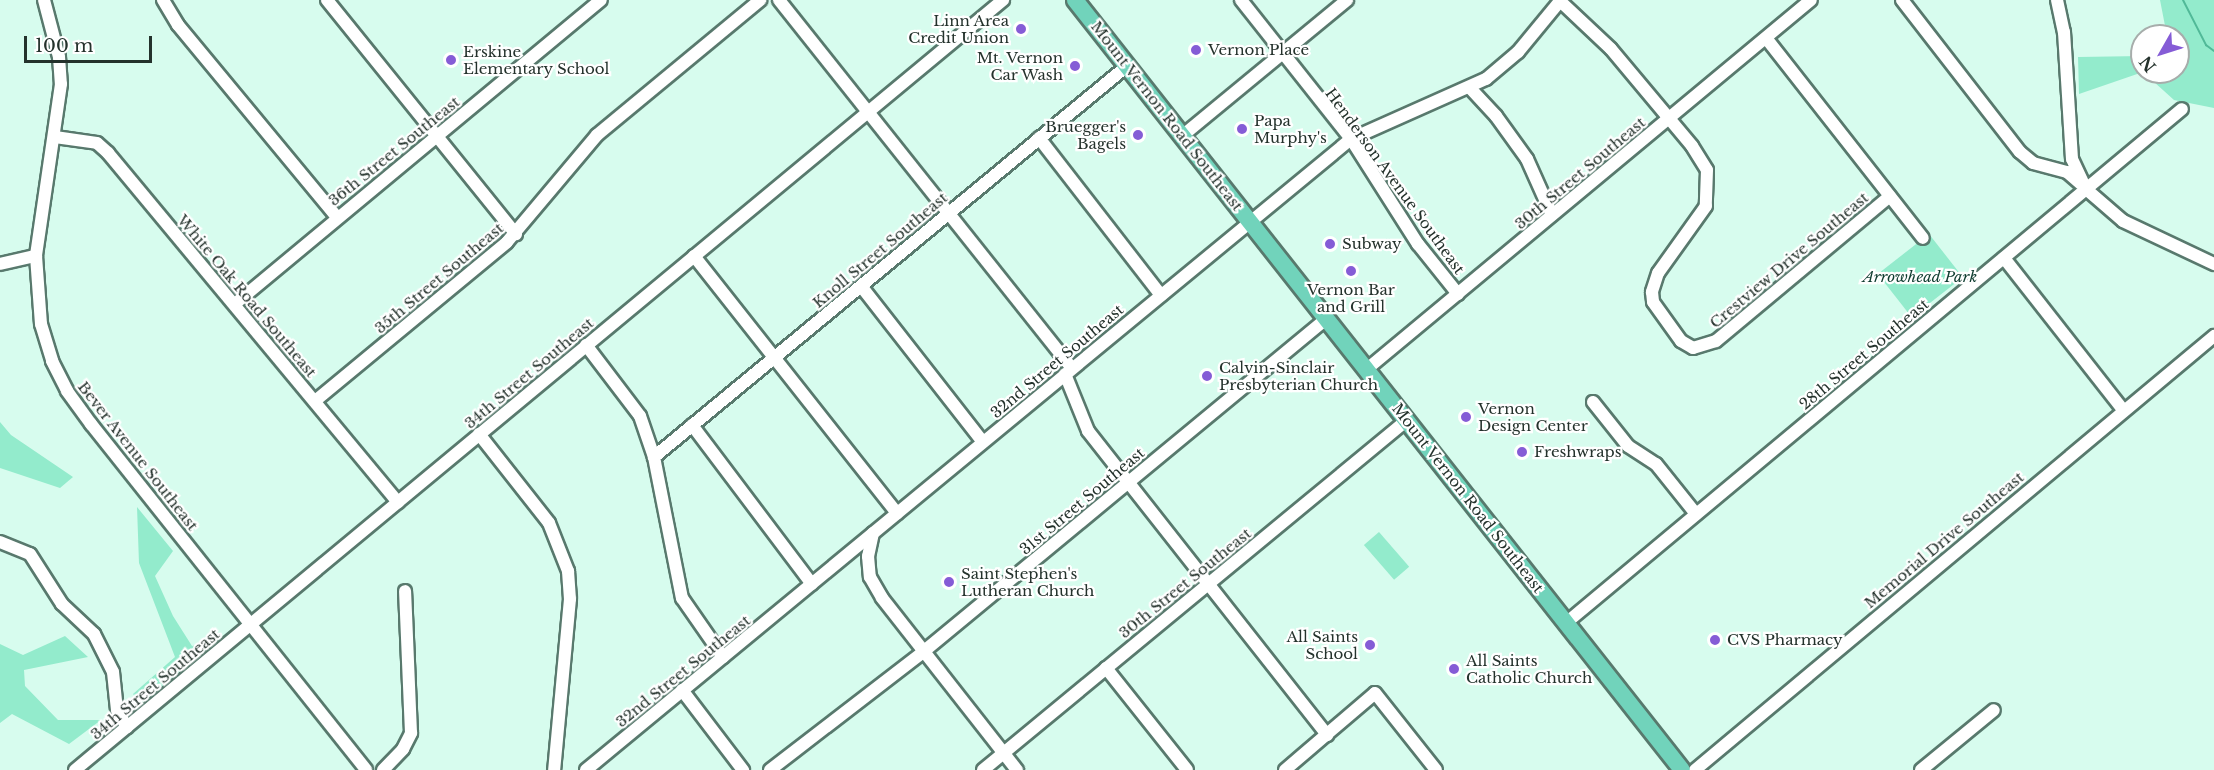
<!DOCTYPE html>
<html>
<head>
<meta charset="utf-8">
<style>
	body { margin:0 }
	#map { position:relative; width:2214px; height:770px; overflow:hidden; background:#d7fcee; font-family:"Libre Baskerville",serif }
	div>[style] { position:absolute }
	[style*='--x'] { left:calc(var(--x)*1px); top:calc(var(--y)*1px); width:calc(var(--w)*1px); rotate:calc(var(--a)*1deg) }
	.green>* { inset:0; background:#93ebcc; transform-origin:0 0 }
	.stream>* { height:2px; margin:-1px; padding:0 1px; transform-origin:1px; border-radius:1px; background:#51b998 }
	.roads { filter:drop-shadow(2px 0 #58796d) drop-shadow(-2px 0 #58796d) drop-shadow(0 2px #58796d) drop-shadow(0 -2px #58796d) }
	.minor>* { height:12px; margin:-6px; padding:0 6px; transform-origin:6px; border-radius:6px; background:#fff }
	.major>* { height:16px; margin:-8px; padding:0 8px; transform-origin:8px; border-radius:8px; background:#71d3bb }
	.dots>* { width:16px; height:16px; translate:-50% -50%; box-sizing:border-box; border:3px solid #fff; border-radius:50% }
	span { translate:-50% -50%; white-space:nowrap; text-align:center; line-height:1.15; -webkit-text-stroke:4.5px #fff; paint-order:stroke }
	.poi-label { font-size:15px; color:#24322c }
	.right { translate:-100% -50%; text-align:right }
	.left { translate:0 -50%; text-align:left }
	.street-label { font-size:15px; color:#24322c }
	.park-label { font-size:15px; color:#0f3d30; font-style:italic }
	.north { position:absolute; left:2130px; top:24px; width:60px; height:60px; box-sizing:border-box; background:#fff; border:2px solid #a7adab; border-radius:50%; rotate:231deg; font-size:16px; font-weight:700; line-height:24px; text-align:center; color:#24322c }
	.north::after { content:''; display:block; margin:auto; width:21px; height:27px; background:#855cd6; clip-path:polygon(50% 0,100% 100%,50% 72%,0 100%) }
	.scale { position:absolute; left:24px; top:36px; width:128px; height:27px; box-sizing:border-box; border:3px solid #24322c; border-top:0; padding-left:8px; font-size:18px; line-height:21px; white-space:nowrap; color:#24322c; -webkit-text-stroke:4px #fff; paint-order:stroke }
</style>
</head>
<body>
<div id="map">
	<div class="green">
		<i style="clip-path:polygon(2160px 0,2214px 0,2214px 108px,2174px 100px,2143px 72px,2079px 94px,2078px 57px,2142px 56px,2142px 72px,2178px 72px,2178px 36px,2167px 36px)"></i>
		<i style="left:1929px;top:234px;width:55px;height:65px;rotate:52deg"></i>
		<i style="clip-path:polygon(0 422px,11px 435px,73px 477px,60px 488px,0 468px)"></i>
		<i style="clip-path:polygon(137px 507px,173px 551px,155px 576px,173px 616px,192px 646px,223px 637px,139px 705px,133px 694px,175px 657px,139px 563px)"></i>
		<i style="left:1379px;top:532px;width:46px;height:20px;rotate:49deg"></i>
		<i style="clip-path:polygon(65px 636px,88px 657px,24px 670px,25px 686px,58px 720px,101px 720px,69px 744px,12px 714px,0 723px,0 644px,23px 655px)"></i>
	</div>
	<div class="stream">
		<i style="--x:2183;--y:0;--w:51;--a:62.9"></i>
		<i style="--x:2206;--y:45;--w:10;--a:37"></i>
	</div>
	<div class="roads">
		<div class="minor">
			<i style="--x:44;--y:0;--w:59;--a:75.3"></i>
			<i style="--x:59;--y:57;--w:27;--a:86"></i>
			<i style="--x:61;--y:84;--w:174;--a:98.3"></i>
			<i style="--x:36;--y:256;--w:68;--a:85.8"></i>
			<i style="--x:41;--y:324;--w:39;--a:73"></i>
			<i style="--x:52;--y:361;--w:34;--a:63"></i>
			<i style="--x:67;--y:391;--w:41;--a:54"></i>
			<i style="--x:91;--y:424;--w:442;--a:51.5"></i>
			<i style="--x:163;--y:0;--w:29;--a:59"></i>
			<i style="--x:178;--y:25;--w:249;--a:50.4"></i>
			<i style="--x:327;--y:0;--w:301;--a:51.1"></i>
			<i style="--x:779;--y:0;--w:470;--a:51.5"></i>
			<i style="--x:1241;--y:0;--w:177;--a:51.6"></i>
			<i style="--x:1351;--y:139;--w:125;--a:57.5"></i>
			<i style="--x:1418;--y:244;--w:64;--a:51.3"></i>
			<i style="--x:1559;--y:0;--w:71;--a:43.3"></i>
			<i style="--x:1611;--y:49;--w:126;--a:50.1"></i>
			<i style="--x:1692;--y:146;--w:28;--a:58"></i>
			<i style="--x:1707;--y:170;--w:36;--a:92"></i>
			<i style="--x:1706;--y:206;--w:82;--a:125.6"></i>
			<i style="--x:1658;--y:273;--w:20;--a:108"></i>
			<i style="--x:1652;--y:292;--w:10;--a:84"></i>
			<i style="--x:1653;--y:302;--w:48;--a:54.3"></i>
			<i style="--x:1681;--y:341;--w:14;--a:30"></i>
			<i style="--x:1693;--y:348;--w:24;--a:-17"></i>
			<i style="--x:1716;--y:341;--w:226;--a:-39.8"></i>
			<i style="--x:1902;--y:0;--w:192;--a:52.2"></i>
			<i style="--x:2020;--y:152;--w:17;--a:40"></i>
			<i style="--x:2033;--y:163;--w:35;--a:15"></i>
			<i style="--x:2067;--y:172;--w:18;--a:41"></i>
			<i style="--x:2057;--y:0;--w:33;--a:78"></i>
			<i style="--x:2064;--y:32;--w:127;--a:86.4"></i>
			<i style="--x:2072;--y:159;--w:33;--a:65"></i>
			<i style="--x:2086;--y:189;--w:49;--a:40.9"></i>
			<i style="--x:2123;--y:221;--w:101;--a:25.3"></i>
			<i style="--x:1766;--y:38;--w:254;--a:51.9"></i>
			<i style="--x:1470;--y:88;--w:38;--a:47"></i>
			<i style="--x:1496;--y:116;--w:53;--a:54.2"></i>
			<i style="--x:1527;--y:159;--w:61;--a:65.9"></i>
			<i style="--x:1182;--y:136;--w:214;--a:-39.5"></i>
			<i style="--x:55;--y:137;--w:42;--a:8.1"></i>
			<i style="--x:97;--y:143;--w:15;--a:42"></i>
			<i style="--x:108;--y:153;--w:454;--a:50.3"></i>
			<i style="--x:1039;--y:138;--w:199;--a:52.2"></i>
			<i style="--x:694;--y:256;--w:328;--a:51.7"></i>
			<i style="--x:2004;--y:258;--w:193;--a:51.9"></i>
			<i style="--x:0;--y:264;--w:37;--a:-13"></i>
			<i style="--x:861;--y:286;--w:198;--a:52"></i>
			<i style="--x:236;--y:303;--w:474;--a:-39.7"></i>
			<i style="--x:586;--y:345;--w:89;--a:52.7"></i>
			<i style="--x:640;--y:416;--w:43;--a:71.1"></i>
			<i style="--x:654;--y:457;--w:144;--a:78.8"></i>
			<i style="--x:682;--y:598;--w:72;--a:55.2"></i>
			<i style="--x:1367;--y:369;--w:577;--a:-39.73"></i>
			<i style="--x:1065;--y:374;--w:61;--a:68"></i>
			<i style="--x:1088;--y:431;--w:387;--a:51.8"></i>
			<i style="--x:315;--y:401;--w:249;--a:-39.6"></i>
			<i style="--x:507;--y:242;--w:140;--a:-49.9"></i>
			<i style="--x:597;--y:135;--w:212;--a:-39.6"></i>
			<i style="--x:1593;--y:402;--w:56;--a:51.5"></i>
			<i style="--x:1628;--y:446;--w:33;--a:33"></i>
			<i style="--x:1656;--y:464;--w:64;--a:51.3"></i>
			<i style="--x:692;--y:425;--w:199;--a:53"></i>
			<i style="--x:479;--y:434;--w:113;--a:51.8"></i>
			<i style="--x:549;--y:523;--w:52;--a:68.4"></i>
			<i style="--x:568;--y:571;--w:28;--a:86"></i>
			<i style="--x:570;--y:599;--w:172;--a:95.3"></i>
			<i style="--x:654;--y:457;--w:614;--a:-39.58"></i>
			<i style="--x:873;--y:533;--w:24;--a:102"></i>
			<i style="--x:868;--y:556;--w:21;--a:85"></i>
			<i style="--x:870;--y:577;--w:24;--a:60"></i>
			<i style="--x:882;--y:598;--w:219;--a:51.9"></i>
			<i style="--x:0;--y:542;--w:32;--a:22"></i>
			<i style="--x:30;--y:554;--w:59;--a:57.4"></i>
			<i style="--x:62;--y:604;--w:44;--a:43.2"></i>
			<i style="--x:94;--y:634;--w:42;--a:63.4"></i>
			<i style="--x:113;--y:672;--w:38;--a:84"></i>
			<i style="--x:117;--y:710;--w:20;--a:60"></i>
			<i style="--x:1566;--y:623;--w:802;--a:-39.84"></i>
			<i style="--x:1106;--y:668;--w:130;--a:51.5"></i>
			<i style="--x:682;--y:690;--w:101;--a:52.7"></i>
			<i style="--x:75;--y:770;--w:1206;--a:-39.68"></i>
			<i style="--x:383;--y:770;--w:29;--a:-46"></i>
			<i style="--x:403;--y:749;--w:18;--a:-63"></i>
			<i style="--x:411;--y:733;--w:142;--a:-92.4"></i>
			<i style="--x:586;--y:770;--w:992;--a:-39.52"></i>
			<i style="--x:1351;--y:139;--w:148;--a:-24"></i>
			<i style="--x:1486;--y:79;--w:42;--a:-40.2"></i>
			<i style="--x:1518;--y:52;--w:66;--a:-50.5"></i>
			<i style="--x:770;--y:770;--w:193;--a:-37.6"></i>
			<i style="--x:923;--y:652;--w:523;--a:-39.57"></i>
			<i style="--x:983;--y:770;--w:550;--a:-39.54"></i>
			<i style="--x:1285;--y:770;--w:118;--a:-40.5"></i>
			<i style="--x:1375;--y:693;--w:98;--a:51.6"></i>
			<i style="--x:1695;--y:770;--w:677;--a:-39.9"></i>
			<i style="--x:1921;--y:770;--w:94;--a:-39.4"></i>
		</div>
		<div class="major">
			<i style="--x:1075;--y:0;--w:980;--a:51.75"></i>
		</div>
	</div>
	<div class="dots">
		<i style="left:1021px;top:29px;background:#855cd6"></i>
		<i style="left:1196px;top:50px;background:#855cd6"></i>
		<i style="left:451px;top:60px;background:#855cd6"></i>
		<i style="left:1075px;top:66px;background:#855cd6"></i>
		<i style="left:1242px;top:129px;background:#855cd6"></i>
		<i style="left:1138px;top:135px;background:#855cd6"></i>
		<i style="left:1330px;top:244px;background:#855cd6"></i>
		<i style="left:1351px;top:271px;background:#855cd6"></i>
		<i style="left:1207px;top:376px;background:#855cd6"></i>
		<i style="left:1466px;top:417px;background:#855cd6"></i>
		<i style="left:1522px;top:452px;background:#855cd6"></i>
		<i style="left:949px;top:582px;background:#855cd6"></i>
		<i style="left:1715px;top:640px;background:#855cd6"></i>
		<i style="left:1370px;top:645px;background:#855cd6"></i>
		<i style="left:1454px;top:669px;background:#855cd6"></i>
	</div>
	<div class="poi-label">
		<span class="right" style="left:1009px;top:29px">Linn Area<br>Credit Union</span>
		<span class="left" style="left:1208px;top:50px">Vernon Place</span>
		<span class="left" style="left:463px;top:60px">Erskine<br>Elementary School</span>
		<span class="right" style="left:1063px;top:66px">Mt. Vernon<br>Car Wash</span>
		<span class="left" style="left:1254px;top:129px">Papa<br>Murphy's</span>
		<span class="right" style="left:1126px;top:135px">Bruegger's<br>Bagels</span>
		<span class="left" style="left:1342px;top:244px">Subway</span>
		<span style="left:1351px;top:298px">Vernon Bar<br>and Grill</span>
		<span class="left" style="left:1219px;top:376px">Calvin-Sinclair<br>Presbyterian Church</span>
		<span class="left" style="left:1478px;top:417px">Vernon<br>Design Center</span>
		<span class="left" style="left:1534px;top:452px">Freshwraps</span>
		<span class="left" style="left:961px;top:582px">Saint Stephen's<br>Lutheran Church</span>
		<span class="right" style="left:1358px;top:645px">All Saints<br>School</span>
		<span class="left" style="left:1727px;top:640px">CVS Pharmacy</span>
		<span class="left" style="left:1466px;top:669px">All Saints<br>Catholic Church</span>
	</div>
	<div class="street-label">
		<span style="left:1167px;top:116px;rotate:52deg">Mount Vernon Road Southeast</span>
		<span style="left:394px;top:151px;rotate:-39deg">36th Street Southeast</span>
		<span style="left:1580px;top:173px;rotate:-40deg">30th Street Southeast</span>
		<span style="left:1395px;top:181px;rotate:54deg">Henderson Avenue Southeast</span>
		<span style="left:880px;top:250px;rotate:-40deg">Knoll Street Southeast</span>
		<span style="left:1789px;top:260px;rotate:-40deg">Crestview Drive Southeast</span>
		<span style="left:439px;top:278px;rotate:-40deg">35th Street Southeast</span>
		<span style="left:247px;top:296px;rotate:50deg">White Oak Road Southeast</span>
		<span style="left:1864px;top:354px;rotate:-40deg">28th Street Southeast</span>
		<span style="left:1057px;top:361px;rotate:-40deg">32nd Street Southeast</span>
		<span style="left:529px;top:373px;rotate:-40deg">34th Street Southeast</span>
		<span style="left:138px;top:456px;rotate:52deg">Bever Avenue Southeast</span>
		<span style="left:1468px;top:498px;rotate:52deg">Mount Vernon Road Southeast</span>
		<span style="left:1082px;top:501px;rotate:-40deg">31st Street Southeast</span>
		<span style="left:1944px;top:540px;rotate:-40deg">Memorial Drive Southeast</span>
		<span style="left:1185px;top:583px;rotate:-39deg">30th Street Southeast</span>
		<span style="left:683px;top:671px;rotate:-39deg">32nd Street Southeast</span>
		<span style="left:155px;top:684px;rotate:-40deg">34th Street Southeast</span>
	</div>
	<div class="park-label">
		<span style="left:1920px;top:277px">Arrowhead Park</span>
	</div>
	<div class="north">N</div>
	<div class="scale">100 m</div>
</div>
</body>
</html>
